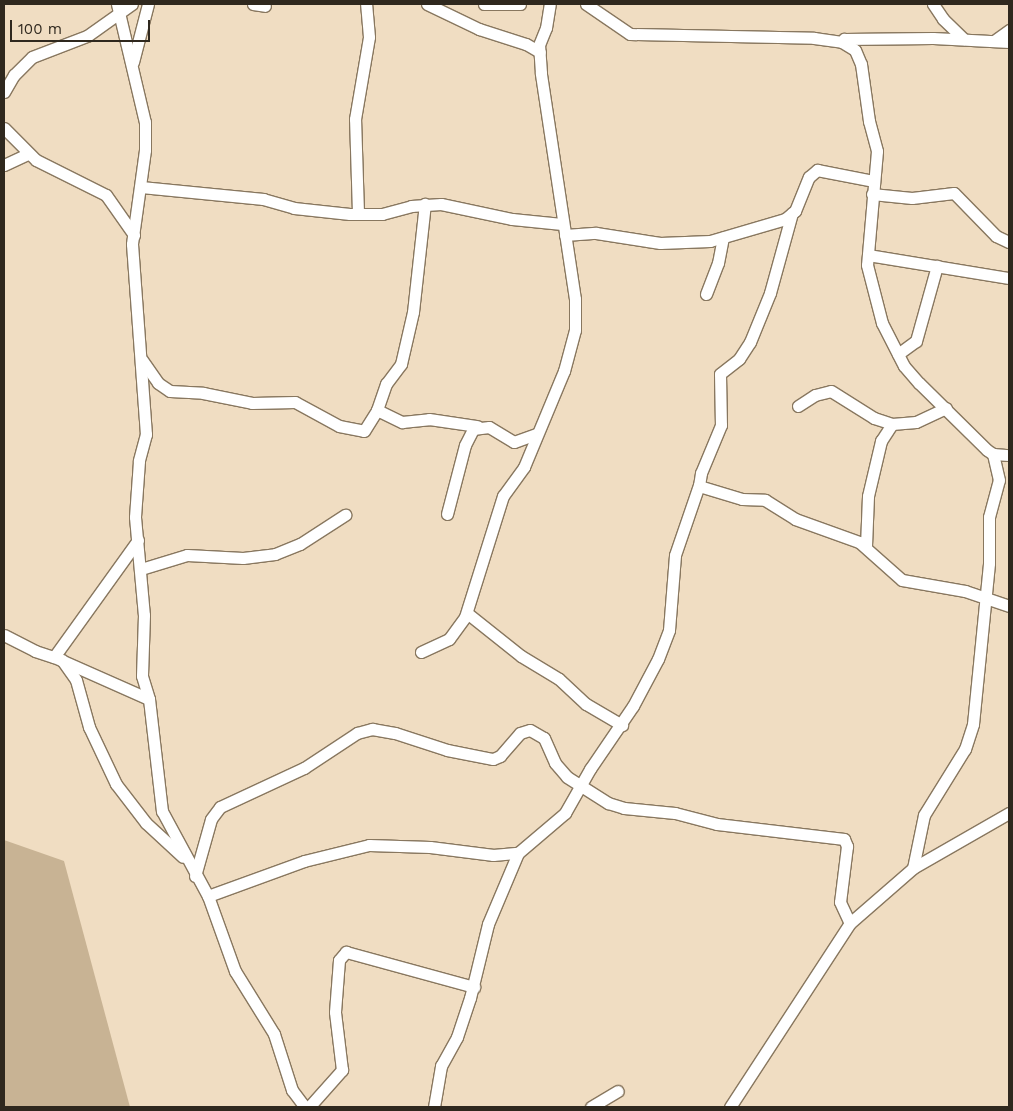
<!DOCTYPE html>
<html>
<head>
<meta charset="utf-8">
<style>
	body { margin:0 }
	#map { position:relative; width:1013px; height:1111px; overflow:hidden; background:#f0ddc2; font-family:"Work Sans",sans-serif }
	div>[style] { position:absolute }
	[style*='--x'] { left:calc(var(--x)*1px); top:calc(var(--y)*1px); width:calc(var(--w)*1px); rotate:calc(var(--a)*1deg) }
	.green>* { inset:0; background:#c8b394 }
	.roads { filter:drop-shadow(1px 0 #88775f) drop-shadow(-1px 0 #88775f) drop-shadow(0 1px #88775f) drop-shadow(0 -1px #88775f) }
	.minor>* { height:11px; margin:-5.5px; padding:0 5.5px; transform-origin:5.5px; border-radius:5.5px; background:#fff }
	span { translate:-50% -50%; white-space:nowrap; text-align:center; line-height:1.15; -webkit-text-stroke:5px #f0ddc2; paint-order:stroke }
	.frame { position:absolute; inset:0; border:5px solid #2f281e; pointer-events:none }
	.scale { position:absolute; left:10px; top:20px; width:140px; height:22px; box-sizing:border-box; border:2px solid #2f281e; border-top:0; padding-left:6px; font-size:15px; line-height:18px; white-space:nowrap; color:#2f281e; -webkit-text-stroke:4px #f0ddc2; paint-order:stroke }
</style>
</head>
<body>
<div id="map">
	<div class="green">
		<i style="clip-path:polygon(4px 840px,64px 861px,130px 1107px,4px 1107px)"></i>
	</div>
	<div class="roads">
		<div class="minor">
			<i style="--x:117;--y:4;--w:121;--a:76.7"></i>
			<i style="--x:145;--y:122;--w:28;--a:90"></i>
			<i style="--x:145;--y:150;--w:95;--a:97.9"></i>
			<i style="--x:132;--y:244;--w:191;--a:85.8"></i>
			<i style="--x:146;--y:434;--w:28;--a:105"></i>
			<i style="--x:139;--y:461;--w:56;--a:94.1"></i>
			<i style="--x:135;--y:517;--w:98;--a:84.8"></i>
			<i style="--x:144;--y:615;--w:61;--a:91.9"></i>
			<i style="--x:142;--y:676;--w:24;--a:73"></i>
			<i style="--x:149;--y:699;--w:113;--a:83.4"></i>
			<i style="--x:162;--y:811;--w:97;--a:61.6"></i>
			<i style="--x:208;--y:896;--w:80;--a:70.2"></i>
			<i style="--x:235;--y:971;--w:74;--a:58.2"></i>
			<i style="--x:274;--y:1034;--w:59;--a:72.2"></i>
			<i style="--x:292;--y:1090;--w:21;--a:53"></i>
			<i style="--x:253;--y:4;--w:12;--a:9"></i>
			<i style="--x:427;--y:4;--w:58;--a:25.7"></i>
			<i style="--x:479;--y:29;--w:49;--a:17.7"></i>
			<i style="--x:526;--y:44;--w:16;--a:30"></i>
			<i style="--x:484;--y:4;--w:36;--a:0"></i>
			<i style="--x:586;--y:4;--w:53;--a:34.3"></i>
			<i style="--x:630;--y:34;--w:184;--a:1.2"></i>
			<i style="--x:814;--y:38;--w:28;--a:8"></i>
			<i style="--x:842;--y:42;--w:4;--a:-56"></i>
			<i style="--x:844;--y:39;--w:89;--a:-0.6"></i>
			<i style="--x:933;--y:38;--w:76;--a:3"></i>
			<i style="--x:933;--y:4;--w:18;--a:56"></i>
			<i style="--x:943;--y:19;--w:29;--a:44"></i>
			<i style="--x:994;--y:41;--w:19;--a:-36"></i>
			<i style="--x:842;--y:42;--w:15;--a:32"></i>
			<i style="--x:855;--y:50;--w:15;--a:67"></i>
			<i style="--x:861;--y:64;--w:58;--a:82"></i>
			<i style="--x:869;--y:121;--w:31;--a:75"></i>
			<i style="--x:877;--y:151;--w:114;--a:95"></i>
			<i style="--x:867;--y:265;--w:60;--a:75.5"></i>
			<i style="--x:882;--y:323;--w:48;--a:62.9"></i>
			<i style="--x:904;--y:366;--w:23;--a:49"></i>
			<i style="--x:919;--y:383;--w:95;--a:44.6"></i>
			<i style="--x:987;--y:450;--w:7;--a:34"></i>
			<i style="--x:993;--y:454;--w:16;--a:4"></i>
			<i style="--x:133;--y:62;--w:60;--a:-75.5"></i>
			<i style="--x:4;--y:92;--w:20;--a:-60"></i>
			<i style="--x:14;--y:75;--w:25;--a:-45"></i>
			<i style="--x:32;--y:57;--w:59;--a:-20.9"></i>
			<i style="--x:87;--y:36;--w:55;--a:-35.4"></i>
			<i style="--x:4;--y:128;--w:45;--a:45"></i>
			<i style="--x:36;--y:160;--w:78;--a:26.6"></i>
			<i style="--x:106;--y:195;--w:49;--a:55"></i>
			<i style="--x:4;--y:165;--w:26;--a:-25"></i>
			<i style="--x:141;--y:187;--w:123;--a:5.6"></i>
			<i style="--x:263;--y:199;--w:32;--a:16"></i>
			<i style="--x:294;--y:208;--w:56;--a:6.1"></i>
			<i style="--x:350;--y:214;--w:32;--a:0"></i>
			<i style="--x:382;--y:214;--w:30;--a:-15"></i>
			<i style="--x:411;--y:206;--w:30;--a:-4"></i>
			<i style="--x:441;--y:204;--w:73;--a:11.9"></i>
			<i style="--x:512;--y:219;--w:50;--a:5.7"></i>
			<i style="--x:872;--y:194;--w:40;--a:5.7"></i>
			<i style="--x:912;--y:198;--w:42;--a:-6.8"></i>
			<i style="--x:954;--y:193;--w:60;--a:45.7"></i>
			<i style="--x:996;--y:236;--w:14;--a:25"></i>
			<i style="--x:358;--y:213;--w:94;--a:-91.8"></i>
			<i style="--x:355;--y:119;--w:83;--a:-80.3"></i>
			<i style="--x:369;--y:37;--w:33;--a:-95"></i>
			<i style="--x:792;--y:213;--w:83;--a:105.4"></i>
			<i style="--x:770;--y:293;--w:53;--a:112.2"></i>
			<i style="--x:750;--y:342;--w:20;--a:123"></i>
			<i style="--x:739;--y:359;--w:24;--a:142"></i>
			<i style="--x:720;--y:374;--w:51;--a:88.9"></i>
			<i style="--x:721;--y:425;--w:52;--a:112.6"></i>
			<i style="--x:701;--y:473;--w:13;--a:99"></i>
			<i style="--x:699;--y:486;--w:45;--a:16.8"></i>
			<i style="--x:742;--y:499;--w:23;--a:2"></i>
			<i style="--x:765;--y:500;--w:36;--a:32"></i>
			<i style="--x:795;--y:519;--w:68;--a:19.8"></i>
			<i style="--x:859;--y:542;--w:57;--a:41.5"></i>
			<i style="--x:902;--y:580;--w:64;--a:9.9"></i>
			<i style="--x:965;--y:591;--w:46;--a:18.8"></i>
			<i style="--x:565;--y:235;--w:31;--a:-4"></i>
			<i style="--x:596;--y:233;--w:65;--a:8.9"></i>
			<i style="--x:660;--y:243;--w:50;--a:-2.3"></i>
			<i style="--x:710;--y:241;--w:78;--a:-16.3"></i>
			<i style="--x:785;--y:219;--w:13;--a:-39"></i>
			<i style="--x:795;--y:211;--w:37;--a:-68"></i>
			<i style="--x:809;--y:177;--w:11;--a:-41"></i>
			<i style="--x:817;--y:170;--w:57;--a:11.1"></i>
			<i style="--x:868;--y:255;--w:143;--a:9.3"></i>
			<i style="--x:706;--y:294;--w:33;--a:-69"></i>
			<i style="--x:718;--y:263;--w:26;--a:-79"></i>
			<i style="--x:898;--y:354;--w:22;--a:-36"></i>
			<i style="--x:916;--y:341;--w:78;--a:-74.4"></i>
			<i style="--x:142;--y:360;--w:28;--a:55"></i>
			<i style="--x:158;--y:383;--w:14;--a:34"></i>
			<i style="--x:170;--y:391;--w:33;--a:3"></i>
			<i style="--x:203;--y:393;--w:50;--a:11.5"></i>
			<i style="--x:252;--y:403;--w:43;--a:-1.3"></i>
			<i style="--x:295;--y:402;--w:50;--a:28.6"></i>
			<i style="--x:339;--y:426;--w:25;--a:11"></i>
			<i style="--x:364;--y:431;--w:25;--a:-58"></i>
			<i style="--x:377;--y:410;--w:28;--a:-71"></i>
			<i style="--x:386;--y:384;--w:25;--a:-53"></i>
			<i style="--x:401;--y:364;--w:53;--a:-77"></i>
			<i style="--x:413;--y:312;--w:109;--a:-83.7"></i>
			<i style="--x:798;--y:406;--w:20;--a:-33"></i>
			<i style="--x:815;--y:395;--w:16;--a:-14"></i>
			<i style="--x:831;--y:391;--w:51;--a:32.1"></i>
			<i style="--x:874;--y:418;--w:19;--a:18"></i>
			<i style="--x:892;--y:424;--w:24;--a:-5"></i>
			<i style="--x:916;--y:422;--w:33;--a:-25"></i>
			<i style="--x:377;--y:410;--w:28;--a:26"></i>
			<i style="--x:402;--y:422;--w:27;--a:-6"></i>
			<i style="--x:429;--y:419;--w:49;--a:8.3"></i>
			<i style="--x:447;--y:514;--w:71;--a:-75.4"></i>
			<i style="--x:465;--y:445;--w:18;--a:-63"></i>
			<i style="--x:473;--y:429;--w:16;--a:-7"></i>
			<i style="--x:489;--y:427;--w:29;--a:31"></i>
			<i style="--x:514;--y:442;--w:23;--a:-20"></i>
			<i style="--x:866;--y:546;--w:50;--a:-87.7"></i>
			<i style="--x:868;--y:496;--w:57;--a:-76.7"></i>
			<i style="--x:881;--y:441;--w:20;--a:-57"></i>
			<i style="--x:141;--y:569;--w:48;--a:-16.9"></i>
			<i style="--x:187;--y:555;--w:56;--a:3.1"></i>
			<i style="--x:243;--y:558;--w:32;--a:-7"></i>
			<i style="--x:275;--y:554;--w:27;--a:-22"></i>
			<i style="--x:300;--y:544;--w:54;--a:-32.8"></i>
			<i style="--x:467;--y:613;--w:69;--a:38.5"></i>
			<i style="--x:521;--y:656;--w:44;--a:31.2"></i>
			<i style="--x:559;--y:679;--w:37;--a:43"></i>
			<i style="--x:586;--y:704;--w:42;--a:30.3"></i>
			<i style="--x:4;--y:635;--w:35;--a:27"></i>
			<i style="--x:35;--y:651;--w:20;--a:18"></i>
			<i style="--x:54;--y:657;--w:104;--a:23.9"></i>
			<i style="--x:421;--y:652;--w:31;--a:-25"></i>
			<i style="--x:449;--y:639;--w:27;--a:-54"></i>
			<i style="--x:465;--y:617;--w:127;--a:-72.6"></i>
			<i style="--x:503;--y:496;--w:36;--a:-54"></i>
			<i style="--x:524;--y:467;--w:104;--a:-67.4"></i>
			<i style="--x:564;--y:371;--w:42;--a:-75"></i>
			<i style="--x:575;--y:330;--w:31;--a:-90"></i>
			<i style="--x:575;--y:299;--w:229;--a:-98.6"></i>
			<i style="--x:541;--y:73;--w:28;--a:-94"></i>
			<i style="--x:539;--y:45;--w:18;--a:-68"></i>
			<i style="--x:546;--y:28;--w:24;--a:-81"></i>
			<i style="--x:54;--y:657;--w:144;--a:-54.3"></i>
			<i style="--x:62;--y:660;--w:24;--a:55"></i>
			<i style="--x:76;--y:680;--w:49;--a:74.5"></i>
			<i style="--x:89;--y:727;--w:63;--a:64.7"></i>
			<i style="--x:116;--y:784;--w:49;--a:52.4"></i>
			<i style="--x:146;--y:823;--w:50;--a:42.6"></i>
			<i style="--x:913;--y:868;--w:54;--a:-78.3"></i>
			<i style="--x:924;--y:815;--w:78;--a:-58.2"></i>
			<i style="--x:965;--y:749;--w:26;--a:-72"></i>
			<i style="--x:973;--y:724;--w:162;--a:-84.3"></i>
			<i style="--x:989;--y:563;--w:46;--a:-90"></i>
			<i style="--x:989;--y:517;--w:38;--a:-75"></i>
			<i style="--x:999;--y:480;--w:27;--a:-103"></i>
			<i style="--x:195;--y:876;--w:59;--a:-74.3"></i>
			<i style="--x:211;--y:819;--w:15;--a:-53"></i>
			<i style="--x:220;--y:807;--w:93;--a:-24.9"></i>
			<i style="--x:304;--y:768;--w:64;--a:-33.4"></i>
			<i style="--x:357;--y:733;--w:16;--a:-15"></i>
			<i style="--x:372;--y:729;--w:23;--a:10"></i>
			<i style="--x:395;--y:733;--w:55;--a:18.1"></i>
			<i style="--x:447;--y:750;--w:47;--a:11.1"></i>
			<i style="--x:493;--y:759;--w:8;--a:-23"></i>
			<i style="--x:500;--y:756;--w:30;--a:-49"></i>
			<i style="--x:520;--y:733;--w:10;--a:-17"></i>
			<i style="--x:530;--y:730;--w:16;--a:30"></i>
			<i style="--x:544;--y:738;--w:27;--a:66"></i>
			<i style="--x:555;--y:763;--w:18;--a:49"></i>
			<i style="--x:567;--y:777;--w:49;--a:32.4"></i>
			<i style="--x:608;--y:803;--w:17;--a:17"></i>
			<i style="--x:624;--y:808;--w:51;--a:5.6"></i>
			<i style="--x:675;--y:813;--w:43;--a:14.7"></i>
			<i style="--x:717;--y:824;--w:128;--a:6.7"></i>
			<i style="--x:844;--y:839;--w:8;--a:67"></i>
			<i style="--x:847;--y:846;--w:56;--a:97.1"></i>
			<i style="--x:840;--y:902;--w:23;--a:65"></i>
			<i style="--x:208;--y:896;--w:102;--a:-20"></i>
			<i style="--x:304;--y:861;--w:67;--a:-13.8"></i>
			<i style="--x:369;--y:845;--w:61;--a:1.9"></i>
			<i style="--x:430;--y:847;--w:64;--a:7.2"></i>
			<i style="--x:493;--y:855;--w:25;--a:-5"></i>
			<i style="--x:309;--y:1107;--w:50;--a:-48.3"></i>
			<i style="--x:342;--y:1070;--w:58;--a:-96.9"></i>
			<i style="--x:335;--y:1012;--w:52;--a:-85.6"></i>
			<i style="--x:339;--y:960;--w:11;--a:-49"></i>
			<i style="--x:346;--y:952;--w:133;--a:15.3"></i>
			<i style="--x:434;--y:1107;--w:42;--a:-80.3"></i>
			<i style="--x:441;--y:1066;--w:33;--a:-61"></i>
			<i style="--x:457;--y:1037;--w:41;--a:-71.6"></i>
			<i style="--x:470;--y:998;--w:76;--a:-76.3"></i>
			<i style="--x:488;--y:924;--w:77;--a:-67.1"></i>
			<i style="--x:518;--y:853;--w:62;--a:-40.4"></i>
			<i style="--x:565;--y:813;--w:51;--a:-60.4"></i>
			<i style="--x:590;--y:769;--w:76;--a:-55.7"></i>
			<i style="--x:633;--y:706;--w:53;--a:-62"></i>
			<i style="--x:658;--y:659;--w:31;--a:-69"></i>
			<i style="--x:669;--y:630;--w:75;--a:-85.4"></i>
			<i style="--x:675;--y:555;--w:74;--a:-71.1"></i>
			<i style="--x:591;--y:1107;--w:31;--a:-31"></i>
			<i style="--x:730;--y:1107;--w:220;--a:-56.9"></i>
			<i style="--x:850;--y:923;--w:84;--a:-41.1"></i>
			<i style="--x:913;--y:868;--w:111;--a:-29.8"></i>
		</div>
	</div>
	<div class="frame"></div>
	<div class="scale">100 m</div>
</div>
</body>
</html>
